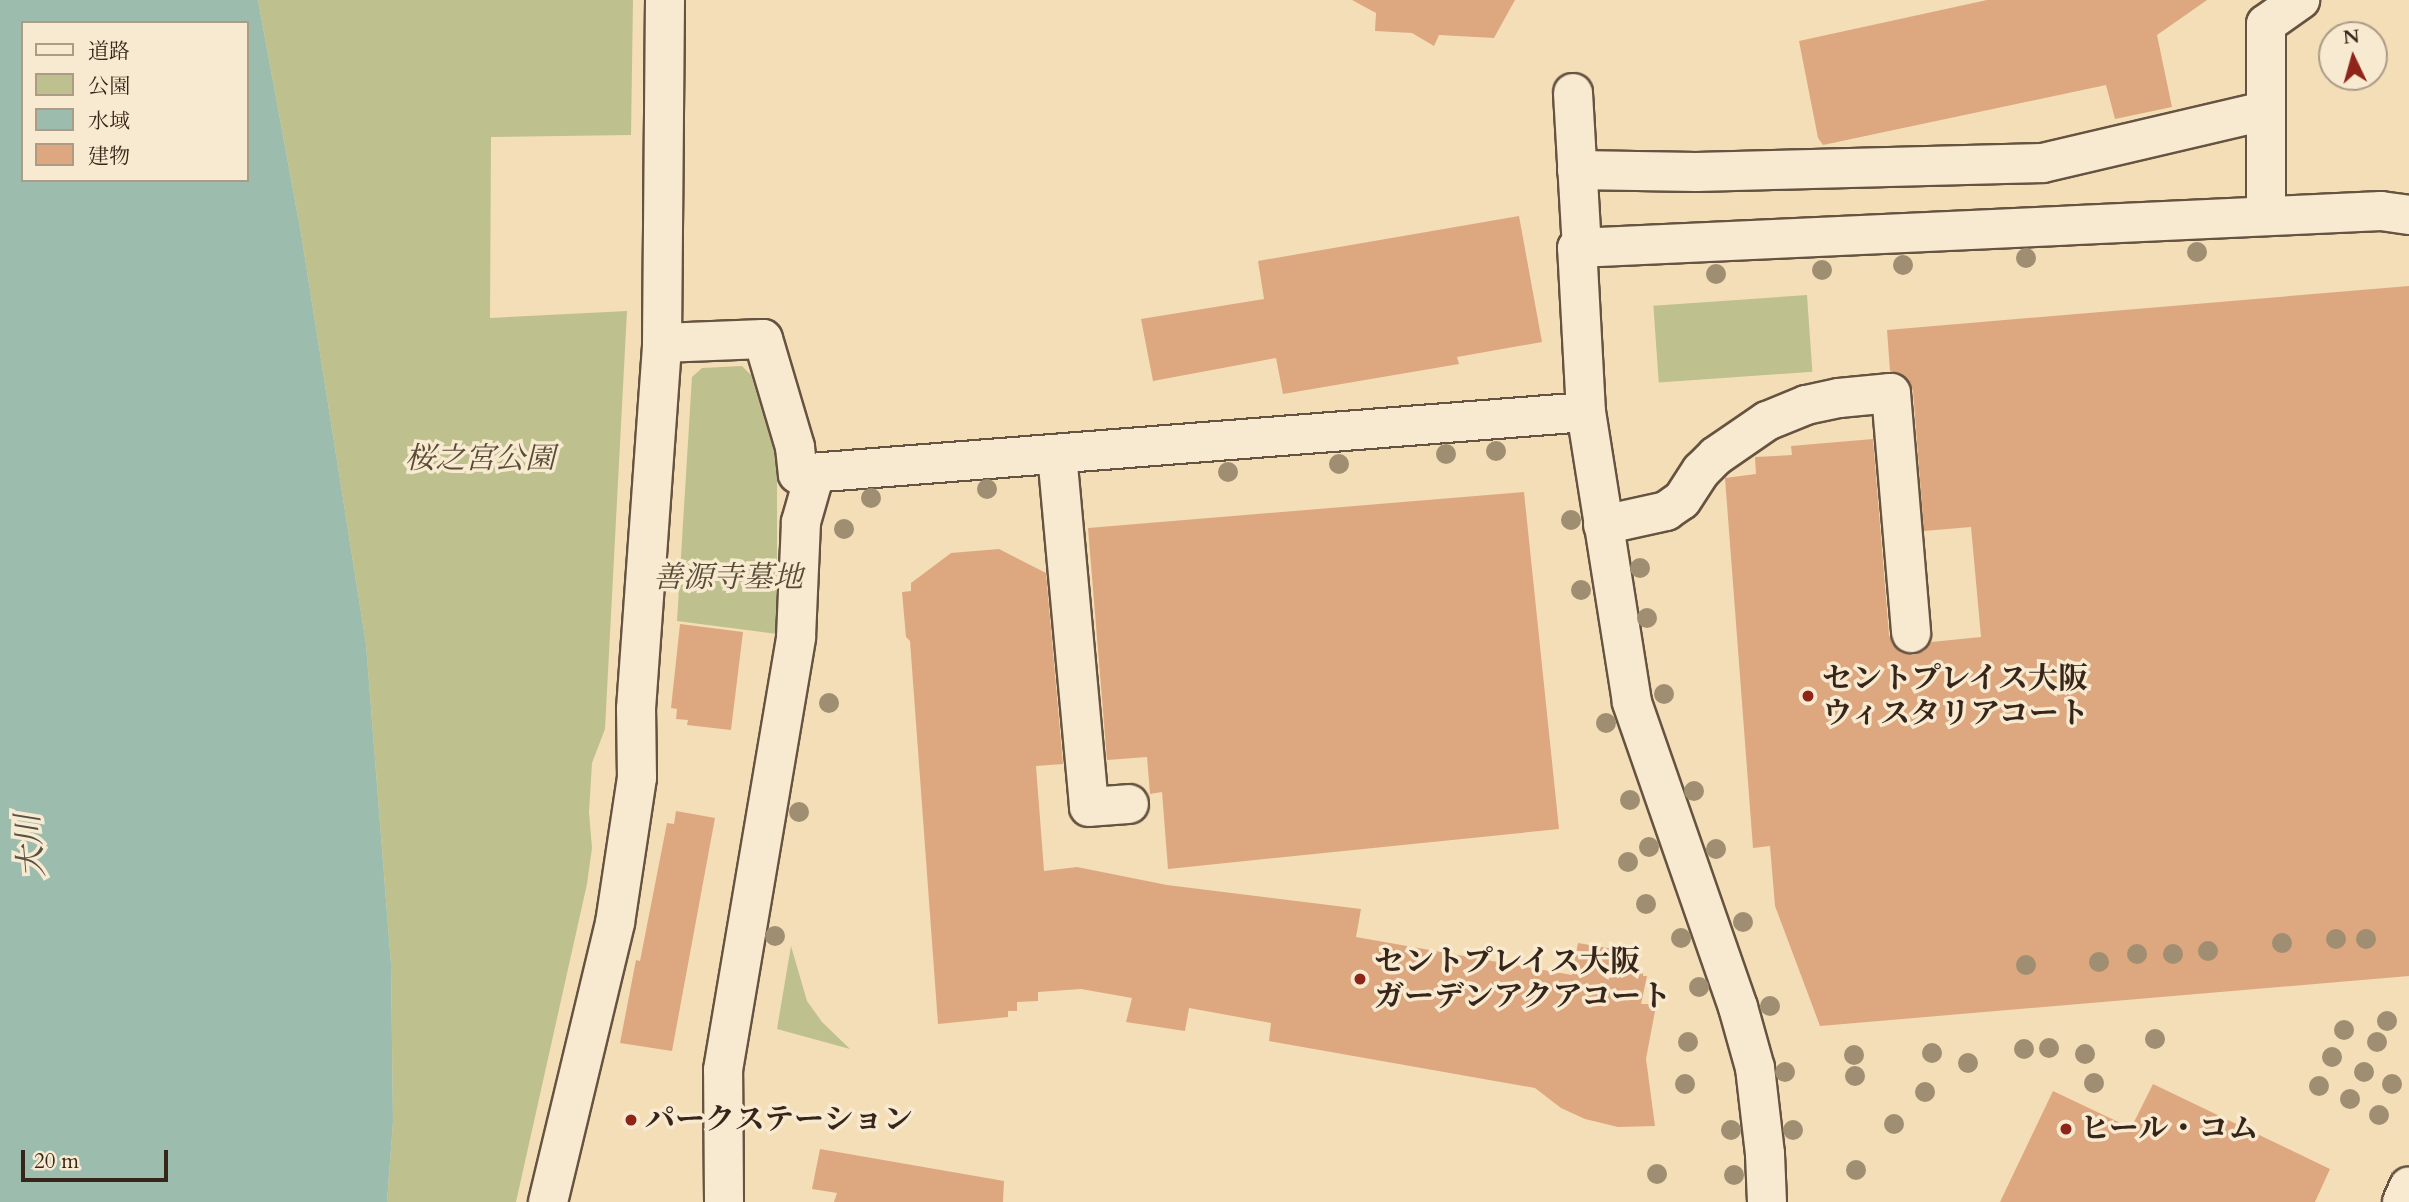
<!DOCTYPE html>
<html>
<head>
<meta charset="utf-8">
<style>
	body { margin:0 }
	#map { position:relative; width:2409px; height:1202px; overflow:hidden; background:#f4deb7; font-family:Cardo,"Noto Serif JP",serif }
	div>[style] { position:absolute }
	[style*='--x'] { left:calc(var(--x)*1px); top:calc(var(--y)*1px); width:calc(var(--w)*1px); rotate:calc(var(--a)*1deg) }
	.green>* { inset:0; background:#bec18d; transform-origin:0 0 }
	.water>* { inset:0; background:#9cbcae }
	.building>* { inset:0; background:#dda880 }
	.roads { filter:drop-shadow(2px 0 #665341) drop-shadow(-2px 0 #665341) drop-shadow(0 2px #665341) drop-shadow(0 -2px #665341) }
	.minor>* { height:38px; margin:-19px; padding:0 19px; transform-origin:19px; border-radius:19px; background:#f8ead0 }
	.trees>* { width:20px; height:20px; margin:-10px; border-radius:50%; background:#9f8e71 }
	.dots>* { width:19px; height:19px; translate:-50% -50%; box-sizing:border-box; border:4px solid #f8ead0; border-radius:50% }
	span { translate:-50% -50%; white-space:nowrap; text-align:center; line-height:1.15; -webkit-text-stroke:7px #f8ead0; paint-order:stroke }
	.park-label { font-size:30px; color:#594c37; font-style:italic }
	.poi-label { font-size:30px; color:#37251a; font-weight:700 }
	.left { translate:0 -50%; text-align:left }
	.water-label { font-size:32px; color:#555246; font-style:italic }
	.legend { position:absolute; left:21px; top:21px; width:228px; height:161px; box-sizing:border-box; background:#f8ead0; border:2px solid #ab9b87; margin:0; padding:9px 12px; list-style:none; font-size:21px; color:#37251a }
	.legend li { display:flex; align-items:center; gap:14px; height:35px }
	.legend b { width:35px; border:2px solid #ab9b87 }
	.north { position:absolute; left:2318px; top:21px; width:70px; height:70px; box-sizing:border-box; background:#f8ead0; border:2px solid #ab9b87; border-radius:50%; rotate:355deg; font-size:19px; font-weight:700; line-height:28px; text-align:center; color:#37251a }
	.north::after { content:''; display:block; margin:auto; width:24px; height:32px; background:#8f2418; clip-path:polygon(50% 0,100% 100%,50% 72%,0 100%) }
	.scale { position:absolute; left:21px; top:1150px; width:147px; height:32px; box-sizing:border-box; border:4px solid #37251a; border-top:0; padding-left:9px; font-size:21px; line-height:24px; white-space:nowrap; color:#37251a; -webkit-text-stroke:5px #f8ead0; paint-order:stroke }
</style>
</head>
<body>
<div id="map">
	<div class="green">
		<i style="clip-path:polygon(258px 0,633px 0,631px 135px,491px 137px,490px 318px,627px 311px,605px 729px,592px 763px,589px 812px,592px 848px,587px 884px,516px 1202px,387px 1202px,393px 1122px,391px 964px,366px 644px,301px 233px)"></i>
		<i style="left:1807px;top:295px;width:77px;height:154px;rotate:86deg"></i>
		<i style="clip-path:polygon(742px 366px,751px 375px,777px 462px,777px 634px,677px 621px,692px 377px,702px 368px)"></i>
		<i style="clip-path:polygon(791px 946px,807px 1001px,822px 1022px,850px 1049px,777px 1029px)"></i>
	</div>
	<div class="water">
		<i style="clip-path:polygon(evenodd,0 0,258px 0,301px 233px,366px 644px,391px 964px,393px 1122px,387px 1202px,0 1202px,0 0,23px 23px,247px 23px,247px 180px,23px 180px,23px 23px)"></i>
	</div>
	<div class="building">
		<i style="clip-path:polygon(1352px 0,1515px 0,1494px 38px,1439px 35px,1434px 46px,1412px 33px,1375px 31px,1376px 13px)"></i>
		<i style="clip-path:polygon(1987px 0,2207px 0,2157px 35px,2172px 107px,2115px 119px,2106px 85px,1823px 145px,1818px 138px,1799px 41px)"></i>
		<i style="clip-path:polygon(1519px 216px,1542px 342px,1457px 357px,1459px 364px,1283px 394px,1276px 358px,1153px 381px,1141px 319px,1264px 299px,1258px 261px)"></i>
		<i style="clip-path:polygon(2409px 286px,2409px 976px,1820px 1026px,1775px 906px,1770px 846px,1753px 848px,1725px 478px,1756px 474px,1755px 457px,1792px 455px,1791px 446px,1873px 439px,1889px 635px,1893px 645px,1901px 652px,1913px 655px,1924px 651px,1931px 642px,1981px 637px,1971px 527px,1924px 531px,1913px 391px,1908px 380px,1901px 374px,1890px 371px,1887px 330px)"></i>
		<i style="clip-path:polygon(1524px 492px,1559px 829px,1168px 869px,1162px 792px,1150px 794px,1147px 757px,1107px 760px,1088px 528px)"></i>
		<i style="clip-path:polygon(999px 549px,1046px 573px,1063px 764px,1036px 766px,1044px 871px,1077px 867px,1167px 885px,1361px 909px,1356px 937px,1572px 975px,1578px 943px,1631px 952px,1633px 968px,1643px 970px,1643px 976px,1647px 976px,1641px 1004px,1653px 1004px,1651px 1011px,1655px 1011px,1646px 1059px,1655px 1126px,1618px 1127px,1585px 1119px,1561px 1108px,1535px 1088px,1269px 1041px,1271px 1023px,1189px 1008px,1185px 1031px,1126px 1022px,1132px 998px,1081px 989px,1038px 992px,1038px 1001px,1017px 1002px,1017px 1011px,1008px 1011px,1008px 1017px,938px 1024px,910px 641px,906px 637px,902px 592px,911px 591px,911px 583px,951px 553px)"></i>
		<i style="clip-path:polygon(680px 624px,743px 632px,731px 730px,687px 725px,688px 720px,676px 719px,677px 709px,671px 708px)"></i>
		<i style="clip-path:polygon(676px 811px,715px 818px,672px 1051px,620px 1043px,636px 960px,640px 961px,667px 823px,674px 824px)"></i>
		<i style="clip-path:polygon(2153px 1084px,2330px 1169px,2315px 1202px,2000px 1202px,2053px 1091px,2131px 1128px)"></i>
		<i style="clip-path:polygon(820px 1149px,1004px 1181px,1003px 1202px,834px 1202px,837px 1193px,812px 1189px)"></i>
	</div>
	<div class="roads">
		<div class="minor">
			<i style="--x:1573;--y:93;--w:155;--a:86.7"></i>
			<i style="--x:1577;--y:170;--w:119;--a:1"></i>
			<i style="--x:1696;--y:172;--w:347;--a:-1.5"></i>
			<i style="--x:2043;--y:163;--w:227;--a:-13.2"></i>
			<i style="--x:2266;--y:216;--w:192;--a:-90"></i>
			<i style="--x:2266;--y:24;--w:42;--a:-35.2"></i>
			<i style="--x:662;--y:343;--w:101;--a:-2.3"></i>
			<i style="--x:763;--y:339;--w:113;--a:73.5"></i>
			<i style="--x:795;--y:447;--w:27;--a:84"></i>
			<i style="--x:798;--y:474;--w:790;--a:-4.5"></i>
			<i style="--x:1057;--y:454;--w:354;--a:84.8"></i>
			<i style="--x:1089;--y:807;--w:40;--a:-4.3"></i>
			<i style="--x:1603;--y:525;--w:65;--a:-12.5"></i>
			<i style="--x:1666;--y:511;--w:19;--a:-35"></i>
			<i style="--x:1682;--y:500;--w:35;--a:-57"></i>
			<i style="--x:1701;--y:471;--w:21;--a:-45"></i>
			<i style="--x:1716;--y:456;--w:62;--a:-34.5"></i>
			<i style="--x:1767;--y:421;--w:42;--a:-22.3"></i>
			<i style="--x:1806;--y:405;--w:34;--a:-12"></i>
			<i style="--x:1839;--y:398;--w:52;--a:-5.5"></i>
			<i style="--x:1891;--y:393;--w:241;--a:85.2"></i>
			<i style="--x:548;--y:1202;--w:287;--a:-76.5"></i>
			<i style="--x:615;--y:923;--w:147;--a:-81.4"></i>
			<i style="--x:637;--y:778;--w:69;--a:-90.8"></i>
			<i style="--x:636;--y:709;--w:367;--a:-85.9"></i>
			<i style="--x:662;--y:343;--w:343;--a:-89.5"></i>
			<i style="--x:724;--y:1202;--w:132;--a:-90.4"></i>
			<i style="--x:723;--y:1070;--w:439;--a:-80.4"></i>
			<i style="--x:796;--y:637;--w:115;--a:-87.5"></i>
			<i style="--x:801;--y:522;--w:51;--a:-74.1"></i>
			<i style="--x:1767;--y:1202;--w:48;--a:-92.4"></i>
			<i style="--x:1765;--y:1154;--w:87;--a:-96.6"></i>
			<i style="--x:1755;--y:1068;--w:63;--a:-105.6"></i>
			<i style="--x:1738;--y:1007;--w:323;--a:-109.2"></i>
			<i style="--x:1632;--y:702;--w:294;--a:-99"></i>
			<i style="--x:1586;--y:412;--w:164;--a:-93.1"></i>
			<i style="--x:1577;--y:248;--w:805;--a:-2.63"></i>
			<i style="--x:2381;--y:211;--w:28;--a:8"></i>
			<i style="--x:2402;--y:1202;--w:17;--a:-66"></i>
		</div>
	</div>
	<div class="trees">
		<i style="left:2197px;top:252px"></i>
		<i style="left:2026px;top:258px"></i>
		<i style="left:1903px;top:265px"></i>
		<i style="left:1822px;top:270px"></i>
		<i style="left:1716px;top:274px"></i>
		<i style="left:1496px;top:451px"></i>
		<i style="left:1446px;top:454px"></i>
		<i style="left:1339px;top:464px"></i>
		<i style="left:1228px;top:472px"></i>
		<i style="left:987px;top:489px"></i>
		<i style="left:871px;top:498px"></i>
		<i style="left:1571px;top:520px"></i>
		<i style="left:844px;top:529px"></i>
		<i style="left:1640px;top:568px"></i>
		<i style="left:1581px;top:590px"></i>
		<i style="left:1647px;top:618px"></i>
		<i style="left:1664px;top:694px"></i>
		<i style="left:829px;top:703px"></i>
		<i style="left:1606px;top:723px"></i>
		<i style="left:1694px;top:791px"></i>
		<i style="left:1630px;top:800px"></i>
		<i style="left:799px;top:812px"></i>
		<i style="left:1649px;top:847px"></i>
		<i style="left:1716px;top:849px"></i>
		<i style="left:1628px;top:862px"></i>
		<i style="left:1646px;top:904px"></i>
		<i style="left:1743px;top:922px"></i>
		<i style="left:775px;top:936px"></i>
		<i style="left:1681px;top:938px"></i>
		<i style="left:2336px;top:939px"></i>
		<i style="left:2366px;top:939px"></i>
		<i style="left:2282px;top:943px"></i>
		<i style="left:2208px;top:951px"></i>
		<i style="left:2137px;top:954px"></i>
		<i style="left:2173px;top:954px"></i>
		<i style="left:2099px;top:962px"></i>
		<i style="left:2026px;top:965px"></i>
		<i style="left:1699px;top:987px"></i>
		<i style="left:1770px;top:1006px"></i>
		<i style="left:2387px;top:1021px"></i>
		<i style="left:2344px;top:1030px"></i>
		<i style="left:2155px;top:1039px"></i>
		<i style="left:1688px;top:1042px"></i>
		<i style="left:2377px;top:1042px"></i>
		<i style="left:2049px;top:1048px"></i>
		<i style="left:2024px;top:1049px"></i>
		<i style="left:1932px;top:1053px"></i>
		<i style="left:2085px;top:1054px"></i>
		<i style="left:1854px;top:1055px"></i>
		<i style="left:2332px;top:1057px"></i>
		<i style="left:1968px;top:1063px"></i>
		<i style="left:1785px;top:1072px"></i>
		<i style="left:2364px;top:1072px"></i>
		<i style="left:1855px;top:1076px"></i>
		<i style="left:2094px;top:1083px"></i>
		<i style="left:1685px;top:1084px"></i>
		<i style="left:2392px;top:1084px"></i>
		<i style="left:2319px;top:1086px"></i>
		<i style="left:1925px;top:1092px"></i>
		<i style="left:2350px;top:1099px"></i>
		<i style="left:2379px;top:1115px"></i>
		<i style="left:1894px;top:1124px"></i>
		<i style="left:1731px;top:1130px"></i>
		<i style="left:1793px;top:1130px"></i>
		<i style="left:1856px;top:1170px"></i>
		<i style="left:1657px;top:1174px"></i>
		<i style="left:1734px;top:1175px"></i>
	</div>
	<div class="dots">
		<i style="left:1808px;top:696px;background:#8f2418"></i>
		<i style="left:1360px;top:979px;background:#8f2418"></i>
		<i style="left:631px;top:1120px;background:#8f2418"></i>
		<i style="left:2066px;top:1129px;background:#8f2418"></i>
	</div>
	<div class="park-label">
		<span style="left:480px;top:459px">桜之宮公園</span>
		<span style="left:728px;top:578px">善源寺墓地</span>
	</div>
	<div class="poi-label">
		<span class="left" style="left:1822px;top:696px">セントプレイス大阪<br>ウィスタリアコート</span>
		<span class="left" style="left:1374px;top:979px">セントプレイス大阪<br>ガーデンアクアコート</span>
		<span class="left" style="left:645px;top:1120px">パークステーション</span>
		<span class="left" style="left:2080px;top:1129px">ヒール・コム</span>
	</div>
	<div class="water-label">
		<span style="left:31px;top:846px;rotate:-95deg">大川</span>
	</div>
	<ul class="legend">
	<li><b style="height:9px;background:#f8ead0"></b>道路</li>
	<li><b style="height:19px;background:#bec18d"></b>公園</li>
	<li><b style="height:19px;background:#9cbcae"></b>水域</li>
	<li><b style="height:19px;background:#dda880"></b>建物</li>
	</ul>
	<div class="north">N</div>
	<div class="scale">20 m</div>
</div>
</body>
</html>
